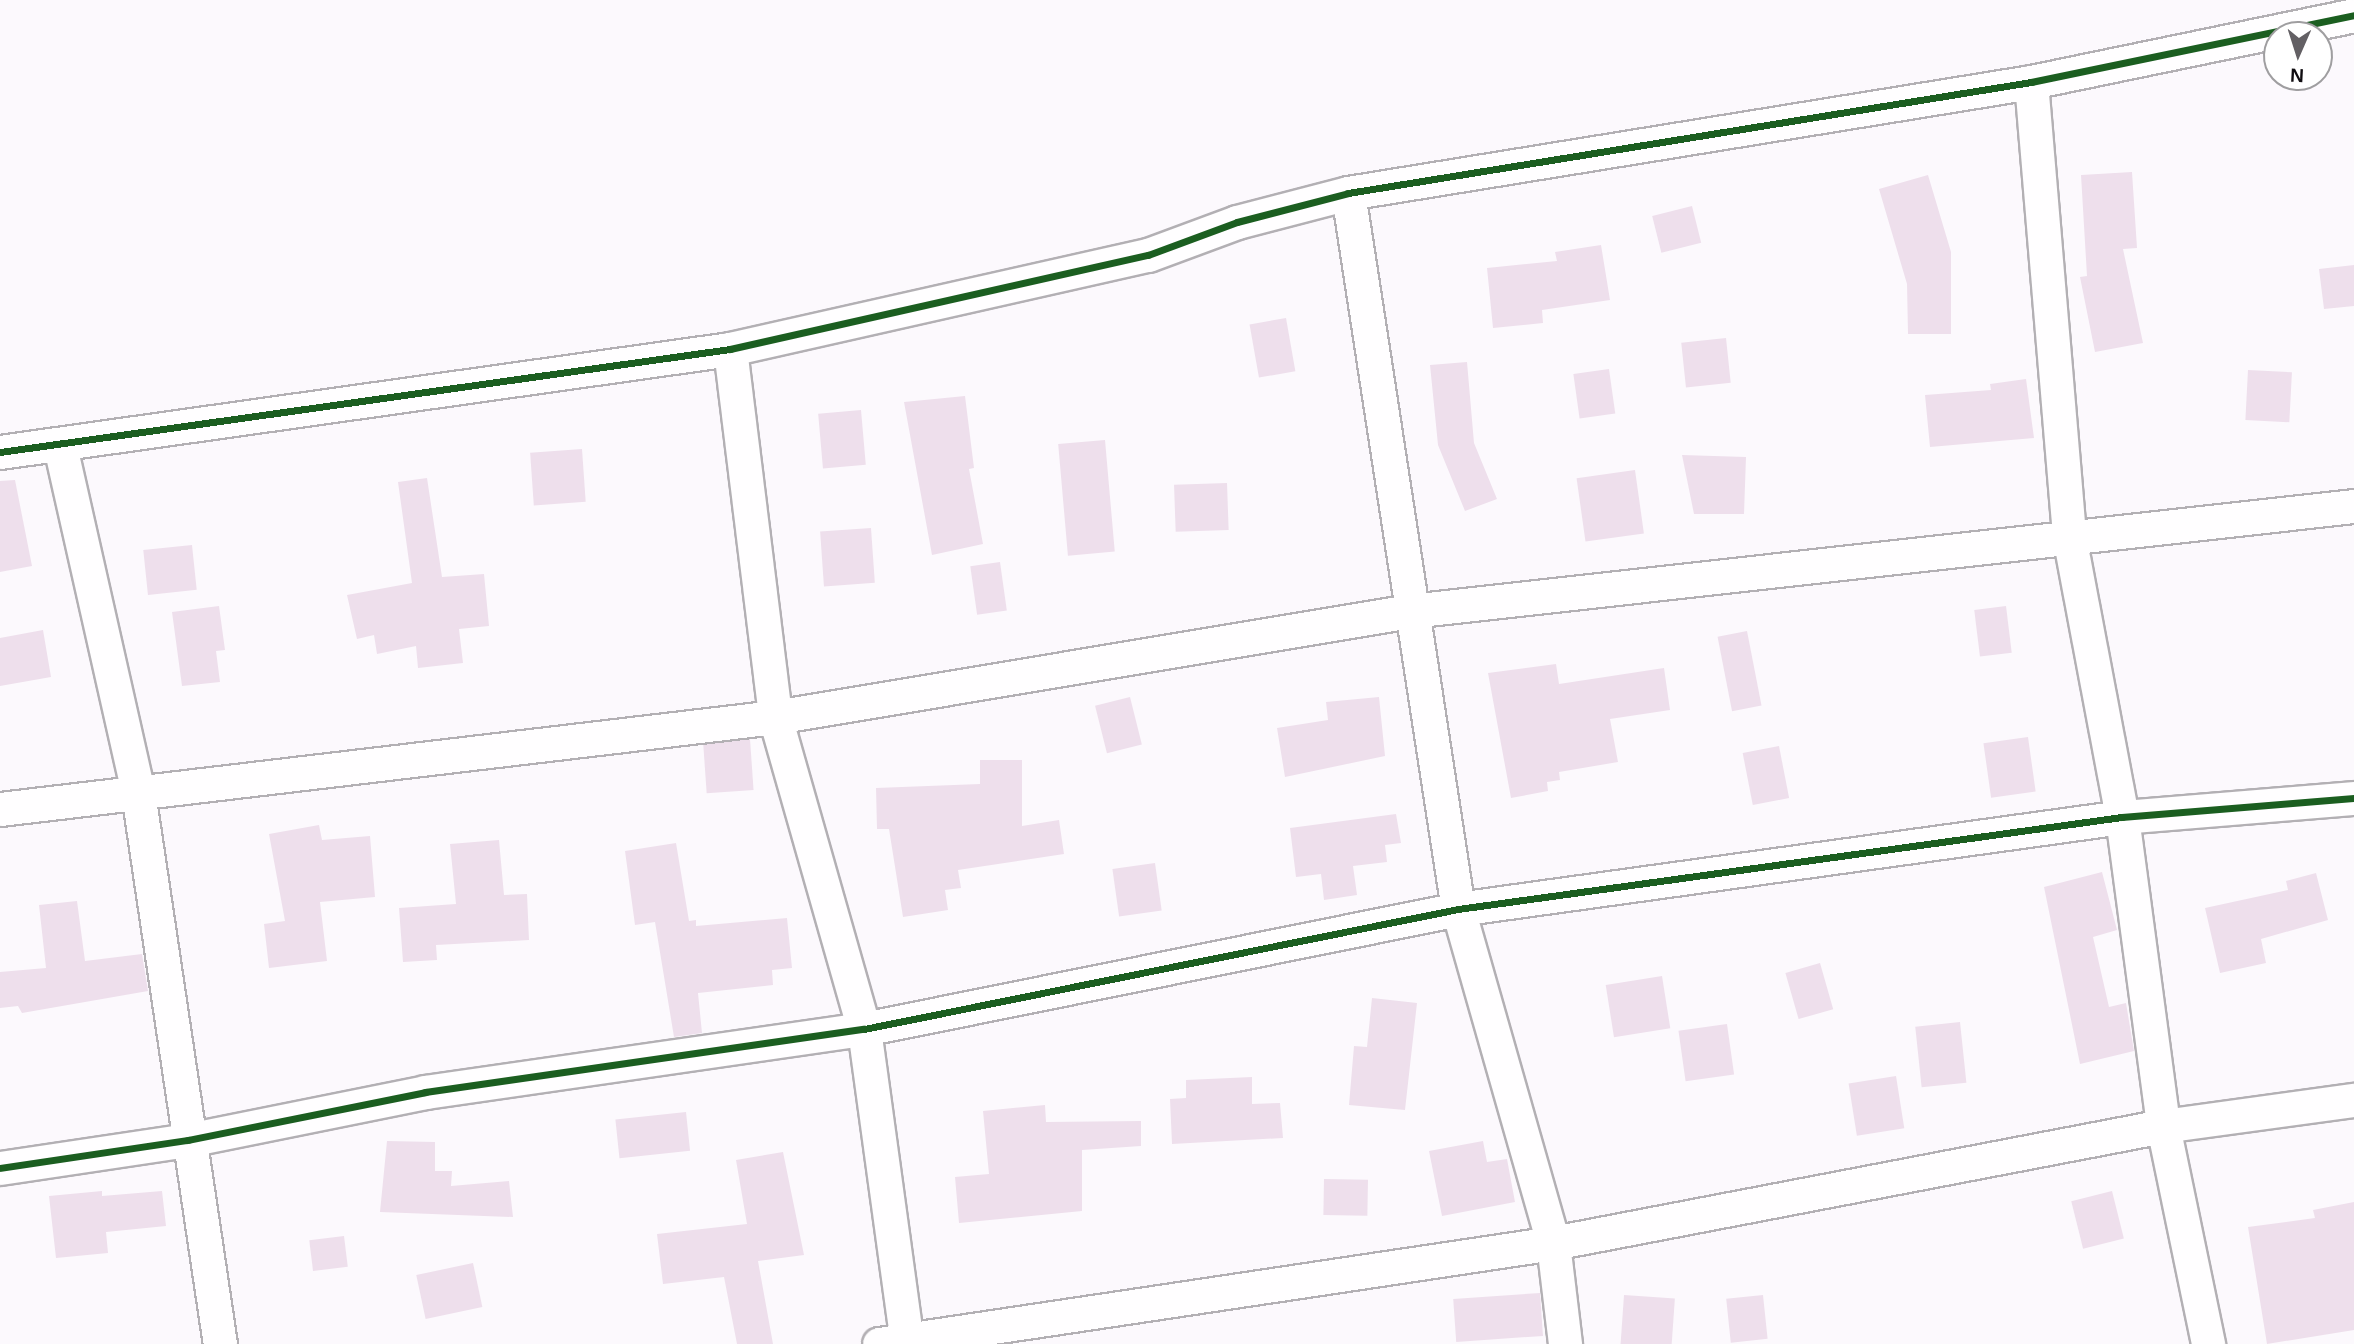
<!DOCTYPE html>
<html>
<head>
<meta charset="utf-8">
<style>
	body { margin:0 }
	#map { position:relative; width:2354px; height:1344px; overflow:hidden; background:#fcf9fd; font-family:Arial,sans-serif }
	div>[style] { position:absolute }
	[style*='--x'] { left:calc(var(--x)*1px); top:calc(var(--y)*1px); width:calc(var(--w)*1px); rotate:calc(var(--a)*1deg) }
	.building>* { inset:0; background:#eedfec; transform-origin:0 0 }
	.roads { filter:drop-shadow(2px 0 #b3b0b4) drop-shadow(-2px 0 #b3b0b4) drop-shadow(0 2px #b3b0b4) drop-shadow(0 -2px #b3b0b4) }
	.minor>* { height:33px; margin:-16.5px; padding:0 16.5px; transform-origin:16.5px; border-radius:16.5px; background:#fffeff }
	.cycleway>* { height:7px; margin:-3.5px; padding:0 3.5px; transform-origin:3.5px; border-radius:3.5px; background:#1b5e20 }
	span { translate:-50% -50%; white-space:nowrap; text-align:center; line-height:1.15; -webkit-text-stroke:7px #fff; paint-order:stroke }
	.north { position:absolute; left:2263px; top:21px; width:70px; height:70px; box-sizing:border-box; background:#fff; border:2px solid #9f9ea0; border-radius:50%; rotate:183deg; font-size:19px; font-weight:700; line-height:28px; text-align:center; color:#100d11 }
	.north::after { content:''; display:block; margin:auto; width:24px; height:32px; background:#636064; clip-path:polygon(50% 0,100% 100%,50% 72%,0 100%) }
</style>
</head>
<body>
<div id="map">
	<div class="building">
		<i style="clip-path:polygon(2132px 172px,2137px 248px,2123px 249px,2143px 343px,2095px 352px,2080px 277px,2087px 276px,2081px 175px)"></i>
		<i style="clip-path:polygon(1928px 175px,1951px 252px,1951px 334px,1908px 334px,1907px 284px,1879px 189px)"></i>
		<i style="left:1692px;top:206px;width:38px;height:41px;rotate:76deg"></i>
		<i style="clip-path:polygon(1601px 245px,1610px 300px,1542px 310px,1543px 323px,1493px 328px,1487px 268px,1557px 261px,1555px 252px)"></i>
		<i style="clip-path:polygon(2354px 265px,2354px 306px,2324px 309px,2319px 269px)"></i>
		<i style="left:1286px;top:318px;width:54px;height:37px;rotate:80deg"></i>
		<i style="left:1726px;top:338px;width:45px;height:45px;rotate:84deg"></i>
		<i style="clip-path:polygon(1467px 362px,1474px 443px,1497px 499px,1465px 511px,1438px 445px,1430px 365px)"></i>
		<i style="left:1609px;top:369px;width:45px;height:36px;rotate:82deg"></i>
		<i style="left:2248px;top:370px;width:44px;height:50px;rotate:3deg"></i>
		<i style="clip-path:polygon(2026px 379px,2034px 438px,1930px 447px,1925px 395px,1991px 390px,1990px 384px)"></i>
		<i style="clip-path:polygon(965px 396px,974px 468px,969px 469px,983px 544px,932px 555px,904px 402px)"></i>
		<i style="left:861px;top:410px;width:55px;height:43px;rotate:85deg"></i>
		<i style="left:1105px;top:440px;width:112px;height:47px;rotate:85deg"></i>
		<i style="left:582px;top:449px;width:53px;height:52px;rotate:86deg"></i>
		<i style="clip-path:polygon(1682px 455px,1746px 457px,1744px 514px,1694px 514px)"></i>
		<i style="left:1635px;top:470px;width:64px;height:59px;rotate:82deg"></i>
		<i style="clip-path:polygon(427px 478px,442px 577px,484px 574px,489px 626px,459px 629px,463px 663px,418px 668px,416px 646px,377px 654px,374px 635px,357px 639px,347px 595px,412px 583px,398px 482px)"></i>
		<i style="clip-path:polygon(15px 480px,32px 566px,0 572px,0 481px)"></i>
		<i style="left:1227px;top:483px;width:47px;height:53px;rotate:88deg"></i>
		<i style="left:871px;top:528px;width:55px;height:51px;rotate:86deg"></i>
		<i style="left:192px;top:545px;width:45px;height:49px;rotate:84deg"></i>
		<i style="left:1000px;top:562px;width:49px;height:30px;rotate:82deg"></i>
		<i style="clip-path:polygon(219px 606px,225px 650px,216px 651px,220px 682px,182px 686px,172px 612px)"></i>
		<i style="left:2006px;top:606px;width:47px;height:32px;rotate:83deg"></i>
		<i style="clip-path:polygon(43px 630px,51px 677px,0 686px,0 638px)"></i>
		<i style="left:1747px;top:631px;width:76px;height:30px;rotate:79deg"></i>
		<i style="clip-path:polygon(1556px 664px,1559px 684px,1664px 668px,1670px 710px,1610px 719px,1618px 762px,1559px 772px,1560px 780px,1547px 782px,1548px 791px,1511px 798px,1488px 673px)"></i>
		<i style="left:1130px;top:697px;width:49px;height:36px;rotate:76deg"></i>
		<i style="clip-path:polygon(1379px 697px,1385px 756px,1285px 777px,1277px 728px,1328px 720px,1326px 702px)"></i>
		<i style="left:2028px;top:737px;width:55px;height:45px;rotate:82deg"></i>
		<i style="left:750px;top:739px;width:51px;height:47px;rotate:86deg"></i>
		<i style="left:1779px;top:746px;width:53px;height:37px;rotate:79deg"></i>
		<i style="clip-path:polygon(980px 760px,1022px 760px,1022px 826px,1059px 820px,1064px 854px,958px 870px,961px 888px,945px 890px,948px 910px,903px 917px,889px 829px,877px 829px,876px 788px,980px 784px)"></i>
		<i style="clip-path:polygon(1396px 814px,1401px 843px,1385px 845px,1387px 862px,1353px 866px,1357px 895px,1324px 900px,1321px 874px,1296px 877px,1290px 828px)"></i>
		<i style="clip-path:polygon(319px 825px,322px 840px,370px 836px,375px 897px,320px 902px,327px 961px,269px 968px,264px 924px,285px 921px,269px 834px)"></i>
		<i style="clip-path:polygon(499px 840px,504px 895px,527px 894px,529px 940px,436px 945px,437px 960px,403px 962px,399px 908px,456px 904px,450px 844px)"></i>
		<i style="clip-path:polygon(676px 843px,689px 921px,696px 920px,696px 926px,787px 918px,792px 968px,772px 970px,773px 985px,698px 993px,702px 1033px,674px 1037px,655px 922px,635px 925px,625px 851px)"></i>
		<i style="left:1155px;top:863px;width:48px;height:43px;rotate:82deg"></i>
		<i style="clip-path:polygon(2102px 872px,2117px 930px,2093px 937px,2109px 1007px,2126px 1003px,2134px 1051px,2080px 1064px,2044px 887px)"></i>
		<i style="clip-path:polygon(2316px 873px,2328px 920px,2261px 939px,2266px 963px,2220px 973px,2205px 908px,2288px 890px,2286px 881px)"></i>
		<i style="clip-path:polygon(77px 901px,85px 961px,142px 954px,148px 991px,22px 1013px,18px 1006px,0 1008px,0 972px,46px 968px,39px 905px)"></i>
		<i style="left:1820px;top:963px;width:48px;height:36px;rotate:74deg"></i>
		<i style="left:1662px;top:976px;width:53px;height:57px;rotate:81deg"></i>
		<i style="clip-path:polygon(1372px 998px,1417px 1003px,1405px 1110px,1349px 1105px,1354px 1046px,1367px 1047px)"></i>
		<i style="left:1960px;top:1022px;width:61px;height:45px;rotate:84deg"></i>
		<i style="left:1727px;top:1024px;width:51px;height:49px;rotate:82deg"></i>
		<i style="left:1896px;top:1076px;width:53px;height:48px;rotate:81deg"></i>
		<i style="clip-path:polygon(1252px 1077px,1252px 1104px,1280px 1103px,1283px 1138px,1172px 1144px,1170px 1099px,1186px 1098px,1186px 1080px)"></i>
		<i style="clip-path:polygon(1045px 1105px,1046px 1122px,1141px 1121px,1141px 1146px,1082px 1150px,1082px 1211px,959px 1223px,955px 1177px,989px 1174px,983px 1111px)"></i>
		<i style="left:686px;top:1112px;width:39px;height:71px;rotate:84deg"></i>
		<i style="clip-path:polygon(387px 1141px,435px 1142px,435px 1171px,452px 1171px,451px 1186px,509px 1181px,513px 1217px,380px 1212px)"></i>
		<i style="clip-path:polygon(1483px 1141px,1487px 1162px,1507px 1159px,1515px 1202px,1442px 1216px,1429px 1151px)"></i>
		<i style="clip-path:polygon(783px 1152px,804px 1255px,758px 1261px,773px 1344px,737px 1344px,724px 1277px,663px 1284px,657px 1234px,747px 1224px,736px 1160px)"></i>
		<i style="left:1324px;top:1179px;width:44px;height:36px;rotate:1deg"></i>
		<i style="clip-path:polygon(102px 1191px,102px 1196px,162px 1191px,166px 1226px,106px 1232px,108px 1253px,56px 1258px,49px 1196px)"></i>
		<i style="left:2112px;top:1191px;width:49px;height:42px;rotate:76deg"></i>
		<i style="clip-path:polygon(2354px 1202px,2354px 1330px,2267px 1344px,2248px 1227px,2315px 1218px,2313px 1210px)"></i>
		<i style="left:344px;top:1236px;width:31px;height:35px;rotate:83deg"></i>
		<i style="left:473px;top:1263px;width:45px;height:58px;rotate:78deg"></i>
		<i style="left:1540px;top:1293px;width:43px;height:87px;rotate:86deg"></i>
		<i style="left:1624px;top:1295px;width:51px;height:49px;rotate:4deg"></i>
		<i style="left:1763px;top:1295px;width:44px;height:37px;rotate:84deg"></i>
	</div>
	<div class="roads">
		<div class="minor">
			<i style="--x:2031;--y:82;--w:456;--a:85.2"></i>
			<i style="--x:2069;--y:536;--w:286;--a:79.3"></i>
			<i style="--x:2122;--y:817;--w:312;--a:82.4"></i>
			<i style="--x:2163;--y:1126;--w:223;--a:78.3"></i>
			<i style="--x:1348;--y:193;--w:724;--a:81.27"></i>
			<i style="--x:1458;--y:909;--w:347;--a:74.1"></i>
			<i style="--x:1553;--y:1243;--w:102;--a:83.2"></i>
			<i style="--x:730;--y:349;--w:371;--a:83"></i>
			<i style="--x:775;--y:717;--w:324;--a:74.1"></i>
			<i style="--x:864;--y:1029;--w:318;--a:82.2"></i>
			<i style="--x:60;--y:446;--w:356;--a:77.3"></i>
			<i style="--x:138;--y:793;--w:557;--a:81.54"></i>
			<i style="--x:0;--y:452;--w:737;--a:-8.03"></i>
			<i style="--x:730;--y:349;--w:428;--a:-12.7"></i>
			<i style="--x:1148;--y:255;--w:95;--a:-20.3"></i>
			<i style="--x:1237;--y:222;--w:115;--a:-14.6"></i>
			<i style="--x:1348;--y:193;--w:692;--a:-9.23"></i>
			<i style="--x:2031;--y:82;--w:330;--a:-11.7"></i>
			<i style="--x:0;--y:809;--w:780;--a:-6.77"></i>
			<i style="--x:775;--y:717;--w:644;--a:-9.48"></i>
			<i style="--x:1410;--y:611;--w:950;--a:-6.35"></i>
			<i style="--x:0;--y:1168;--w:190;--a:-8.5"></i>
			<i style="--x:188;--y:1140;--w:242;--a:-11.4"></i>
			<i style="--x:425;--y:1092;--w:443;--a:-8.2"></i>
			<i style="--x:864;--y:1029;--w:606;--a:-11.42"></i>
			<i style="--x:1458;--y:909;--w:670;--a:-7.89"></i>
			<i style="--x:2122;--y:817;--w:233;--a:-4.7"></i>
			<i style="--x:879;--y:1344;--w:682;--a:-8.52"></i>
			<i style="--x:1553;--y:1243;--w:621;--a:-10.86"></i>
			<i style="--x:2163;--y:1126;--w:193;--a:-7.8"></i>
		</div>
	</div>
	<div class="cycleway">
		<i style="--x:0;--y:452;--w:737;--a:-8.03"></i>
		<i style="--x:730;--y:349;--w:428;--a:-12.7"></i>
		<i style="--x:1148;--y:255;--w:95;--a:-20.3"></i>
		<i style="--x:1237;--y:222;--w:115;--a:-14.6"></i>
		<i style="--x:1348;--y:193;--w:692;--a:-9.23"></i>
		<i style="--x:2031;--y:82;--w:330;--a:-11.7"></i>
		<i style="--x:0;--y:1168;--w:190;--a:-8.5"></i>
		<i style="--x:188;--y:1140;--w:242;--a:-11.4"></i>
		<i style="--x:425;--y:1092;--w:443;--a:-8.2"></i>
		<i style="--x:864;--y:1029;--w:606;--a:-11.42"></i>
		<i style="--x:1458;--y:909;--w:670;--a:-7.89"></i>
		<i style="--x:2122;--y:817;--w:233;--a:-4.7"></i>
	</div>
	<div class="north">N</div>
</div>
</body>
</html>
